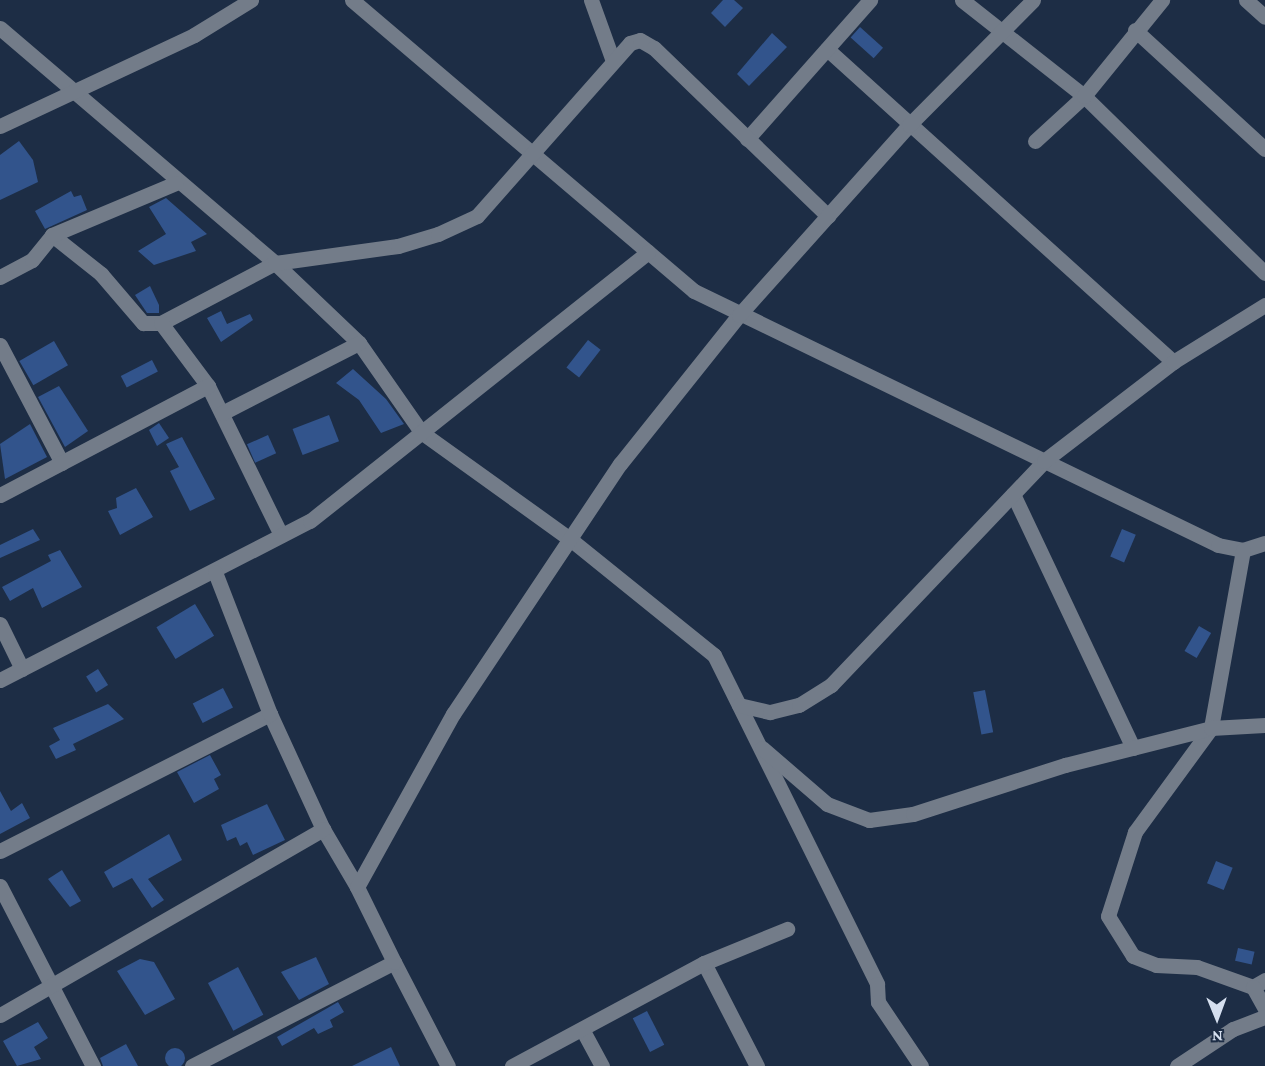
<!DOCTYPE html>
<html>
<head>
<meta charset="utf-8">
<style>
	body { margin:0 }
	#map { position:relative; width:1265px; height:1066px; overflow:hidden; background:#1d2d45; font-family:"Crimson Pro",serif }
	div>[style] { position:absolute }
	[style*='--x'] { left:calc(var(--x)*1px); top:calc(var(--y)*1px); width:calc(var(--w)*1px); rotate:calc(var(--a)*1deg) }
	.building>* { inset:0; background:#32548c; transform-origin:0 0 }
	.round { border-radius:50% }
	.minor>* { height:15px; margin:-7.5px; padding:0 7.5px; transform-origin:7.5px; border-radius:7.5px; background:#737c89 }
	span { translate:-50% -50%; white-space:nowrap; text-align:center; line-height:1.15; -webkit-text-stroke:4.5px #1d2d45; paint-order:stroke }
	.north { position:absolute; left:1187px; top:988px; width:60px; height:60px; -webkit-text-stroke:4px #1d2d45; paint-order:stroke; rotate:179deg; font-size:16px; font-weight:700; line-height:24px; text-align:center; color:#d5dfef }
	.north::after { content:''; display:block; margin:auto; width:21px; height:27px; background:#d5dfef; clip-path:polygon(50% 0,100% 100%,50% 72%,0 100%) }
</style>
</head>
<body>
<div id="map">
	<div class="building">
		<i style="clip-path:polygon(723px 0,734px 0,743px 8px,725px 27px,711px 13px)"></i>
		<i style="left:860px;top:27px;width:31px;height:14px;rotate:42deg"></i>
		<i style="clip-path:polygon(772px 33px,787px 47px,749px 86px,737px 74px)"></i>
		<i style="clip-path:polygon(19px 141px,33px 160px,38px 182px,0 200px,0 155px)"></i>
		<i style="clip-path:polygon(71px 191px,74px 197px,81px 195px,87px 210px,45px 229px,35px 211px)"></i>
		<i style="clip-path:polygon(166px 198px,207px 234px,191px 242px,196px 251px,154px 265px,138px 251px,166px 234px,149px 207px)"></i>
		<i style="clip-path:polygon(150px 286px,159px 305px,159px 313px,147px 313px,135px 295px)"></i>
		<i style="clip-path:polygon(221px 311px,227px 324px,250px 314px,253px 320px,221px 342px,207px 318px)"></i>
		<i style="left:588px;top:340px;width:16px;height:35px;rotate:38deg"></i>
		<i style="left:54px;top:341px;width:28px;height:40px;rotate:60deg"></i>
		<i style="left:152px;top:360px;width:13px;height:35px;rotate:63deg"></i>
		<i style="clip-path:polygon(353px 369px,386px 399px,404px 424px,381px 433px,359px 400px,336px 383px)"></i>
		<i style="clip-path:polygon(59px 386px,88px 431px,65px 447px,38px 397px)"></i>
		<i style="left:329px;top:415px;width:28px;height:39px;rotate:69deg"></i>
		<i style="clip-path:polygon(159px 423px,169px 438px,157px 446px,149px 430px)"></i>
		<i style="clip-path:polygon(30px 424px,47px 457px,5px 479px,0 444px)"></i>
		<i style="left:268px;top:435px;width:20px;height:23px;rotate:66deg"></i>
		<i style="clip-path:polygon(182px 437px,215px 499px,190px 511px,170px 471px,179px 467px,166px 444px)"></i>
		<i style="clip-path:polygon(136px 488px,153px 517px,120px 535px,108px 511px,117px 508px,116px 498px)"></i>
		<i style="clip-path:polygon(33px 529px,40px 540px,0 558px,0 545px)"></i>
		<i style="left:1122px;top:529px;width:15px;height:30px;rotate:23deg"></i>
		<i style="clip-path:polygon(60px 550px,82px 587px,42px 608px,33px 588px,10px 601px,2px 587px,51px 561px,48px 555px)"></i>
		<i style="left:195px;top:604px;width:37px;height:45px;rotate:59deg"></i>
		<i style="left:1199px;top:626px;width:14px;height:29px;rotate:30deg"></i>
		<i style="left:98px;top:669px;width:19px;height:14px;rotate:58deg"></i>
		<i style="left:223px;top:688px;width:22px;height:34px;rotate:63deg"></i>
		<i style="left:985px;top:690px;width:43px;height:12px;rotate:79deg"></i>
		<i style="clip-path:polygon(108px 704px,124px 719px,73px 744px,76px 750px,56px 759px,49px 746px,60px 740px,53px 728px)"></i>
		<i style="clip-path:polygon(210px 755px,221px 775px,214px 779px,219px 789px,194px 803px,177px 772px)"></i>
		<i style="clip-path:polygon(0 791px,11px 811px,22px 803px,30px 818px,0 834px)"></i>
		<i style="clip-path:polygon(267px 804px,285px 840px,253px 855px,247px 842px,240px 846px,236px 837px,227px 841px,221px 825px)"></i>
		<i style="clip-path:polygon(169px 834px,182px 860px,148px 879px,164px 900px,152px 908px,132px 878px,113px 888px,104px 872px)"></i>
		<i style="left:1216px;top:861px;width:18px;height:24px;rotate:22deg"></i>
		<i style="clip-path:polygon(62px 870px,81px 901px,70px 907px,48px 879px)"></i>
		<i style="left:1238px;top:948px;width:17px;height:13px;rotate:13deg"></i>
		<i style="clip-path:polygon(316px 957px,329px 984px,299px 1000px,281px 972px)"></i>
		<i style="clip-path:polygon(140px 959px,154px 962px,175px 999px,145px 1015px,117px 971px)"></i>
		<i style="left:238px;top:967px;width:54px;height:34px;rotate:62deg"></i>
		<i style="clip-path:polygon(338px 1002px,344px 1012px,330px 1020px,333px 1027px,318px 1034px,314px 1028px,282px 1046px,277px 1037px)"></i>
		<i style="left:647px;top:1011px;width:38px;height:16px;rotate:63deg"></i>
		<i style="clip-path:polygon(38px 1022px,48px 1038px,34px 1047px,41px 1059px,17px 1066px,3px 1041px)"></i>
		<i style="clip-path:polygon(126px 1044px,138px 1066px,103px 1066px,100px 1058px)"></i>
		<i style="clip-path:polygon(391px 1047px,400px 1066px,352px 1066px)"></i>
		<i class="round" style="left:165px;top:1048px;width:20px;height:20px"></i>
	</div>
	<div class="minor">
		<i style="--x:352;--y:0;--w:449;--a:40.4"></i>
		<i style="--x:694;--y:291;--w:582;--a:25.86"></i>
		<i style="--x:1218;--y:545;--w:25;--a:11"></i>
		<i style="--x:1243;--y:550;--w:23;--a:-18"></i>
		<i style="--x:591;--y:0;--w:65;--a:70.2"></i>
		<i style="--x:962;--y:0;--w:155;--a:38.2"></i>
		<i style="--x:1084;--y:96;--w:253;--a:44.4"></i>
		<i style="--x:1246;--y:0;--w:25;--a:42"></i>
		<i style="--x:0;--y:28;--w:362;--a:40.5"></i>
		<i style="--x:275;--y:263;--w:116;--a:43.6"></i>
		<i style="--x:359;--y:343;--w:108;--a:55.1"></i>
		<i style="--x:421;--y:432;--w:183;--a:35.7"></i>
		<i style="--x:570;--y:539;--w:185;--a:38.9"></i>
		<i style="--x:714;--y:655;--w:367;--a:63.6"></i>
		<i style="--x:877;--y:984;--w:18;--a:87"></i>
		<i style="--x:878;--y:1002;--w:77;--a:56.1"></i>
		<i style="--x:1135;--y:30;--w:176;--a:42.5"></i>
		<i style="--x:827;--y:49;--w:467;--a:42.1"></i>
		<i style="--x:0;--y:126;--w:214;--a:-25.1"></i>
		<i style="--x:194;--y:35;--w:67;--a:-31.6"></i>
		<i style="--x:747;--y:139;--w:186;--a:-48.5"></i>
		<i style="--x:1035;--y:141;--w:67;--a:-42.6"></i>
		<i style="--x:1084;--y:96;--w:124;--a:-50.9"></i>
		<i style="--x:52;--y:235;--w:63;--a:38.5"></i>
		<i style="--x:101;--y:274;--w:65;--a:49.4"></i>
		<i style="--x:143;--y:323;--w:18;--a:0"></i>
		<i style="--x:161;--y:323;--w:129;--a:-27.8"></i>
		<i style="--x:275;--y:263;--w:124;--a:-7.9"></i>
		<i style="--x:398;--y:246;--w:42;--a:-16.7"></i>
		<i style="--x:438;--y:234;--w:43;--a:-24.8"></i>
		<i style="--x:477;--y:216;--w:231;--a:-48.5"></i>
		<i style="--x:630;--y:43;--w:10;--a:-17"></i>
		<i style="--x:640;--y:40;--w:16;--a:30"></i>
		<i style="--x:654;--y:48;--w:242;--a:44"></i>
		<i style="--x:0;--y:277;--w:36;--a:-28"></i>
		<i style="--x:32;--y:260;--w:32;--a:-51"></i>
		<i style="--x:52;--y:235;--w:134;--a:-22.8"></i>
		<i style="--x:161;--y:323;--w:79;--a:53.3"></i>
		<i style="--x:208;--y:386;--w:166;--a:63.9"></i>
		<i style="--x:0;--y:345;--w:133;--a:62.3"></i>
		<i style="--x:222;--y:413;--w:154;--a:-27.1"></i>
		<i style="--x:1013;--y:494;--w:281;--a:64.7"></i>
		<i style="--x:0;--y:495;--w:235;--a:-27.7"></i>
		<i style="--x:1243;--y:550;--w:181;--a:100.2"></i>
		<i style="--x:1211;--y:728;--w:129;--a:126.2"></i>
		<i style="--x:1135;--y:832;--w:88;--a:107.8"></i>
		<i style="--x:1108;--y:916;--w:47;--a:58"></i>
		<i style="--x:1133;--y:956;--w:25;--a:21"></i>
		<i style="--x:1156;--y:965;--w:41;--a:2.8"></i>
		<i style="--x:1197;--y:967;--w:59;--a:19.7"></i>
		<i style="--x:0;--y:624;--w:50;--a:63.9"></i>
		<i style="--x:0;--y:680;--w:348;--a:-27.2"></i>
		<i style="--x:310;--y:521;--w:432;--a:-38.5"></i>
		<i style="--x:739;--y:705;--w:32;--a:13"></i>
		<i style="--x:770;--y:712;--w:30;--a:-14"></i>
		<i style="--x:799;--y:705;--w:38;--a:-32"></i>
		<i style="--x:831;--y:685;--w:309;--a:-46.4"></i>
		<i style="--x:1044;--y:461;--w:163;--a:-37.5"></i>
		<i style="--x:1173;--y:362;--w:108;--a:-31.8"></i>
		<i style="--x:270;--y:714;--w:127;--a:65.3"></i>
		<i style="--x:323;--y:829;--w:67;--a:59.6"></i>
		<i style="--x:762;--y:748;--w:86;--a:40.7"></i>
		<i style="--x:827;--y:804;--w:45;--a:20.9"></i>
		<i style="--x:869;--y:820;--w:44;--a:-7.8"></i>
		<i style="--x:913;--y:814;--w:160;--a:-17.9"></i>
		<i style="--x:1065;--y:765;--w:151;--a:-14.2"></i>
		<i style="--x:1211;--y:728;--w:54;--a:-3.2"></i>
		<i style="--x:0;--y:851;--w:303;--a:-26.9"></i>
		<i style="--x:270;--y:714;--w:152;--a:-111.2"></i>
		<i style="--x:0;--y:886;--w:203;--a:62.7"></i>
		<i style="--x:394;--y:962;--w:117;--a:62.6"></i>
		<i style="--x:704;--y:963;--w:116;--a:62.8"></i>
		<i style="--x:1265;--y:980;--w:14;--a:150"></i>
		<i style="--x:1253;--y:987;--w:25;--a:61"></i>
		<i style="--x:0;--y:1015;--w:373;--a:-29.9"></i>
		<i style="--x:582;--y:1029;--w:42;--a:61.6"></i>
		<i style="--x:192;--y:1066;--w:227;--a:-27.2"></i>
		<i style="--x:394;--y:962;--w:84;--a:-116.3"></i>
		<i style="--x:357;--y:887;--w:198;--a:-61"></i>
		<i style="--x:453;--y:714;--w:301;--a:-56.3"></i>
		<i style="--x:620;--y:464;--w:191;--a:-51.4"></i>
		<i style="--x:739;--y:315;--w:255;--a:-48.2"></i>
		<i style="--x:909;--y:125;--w:176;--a:-45.2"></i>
		<i style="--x:512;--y:1066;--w:218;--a:-28.2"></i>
		<i style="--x:704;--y:963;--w:90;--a:-22.3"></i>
		<i style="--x:1177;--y:1066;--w:67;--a:-33.5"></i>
		<i style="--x:1233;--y:1029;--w:34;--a:-21"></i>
	</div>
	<div class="north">N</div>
</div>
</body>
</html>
